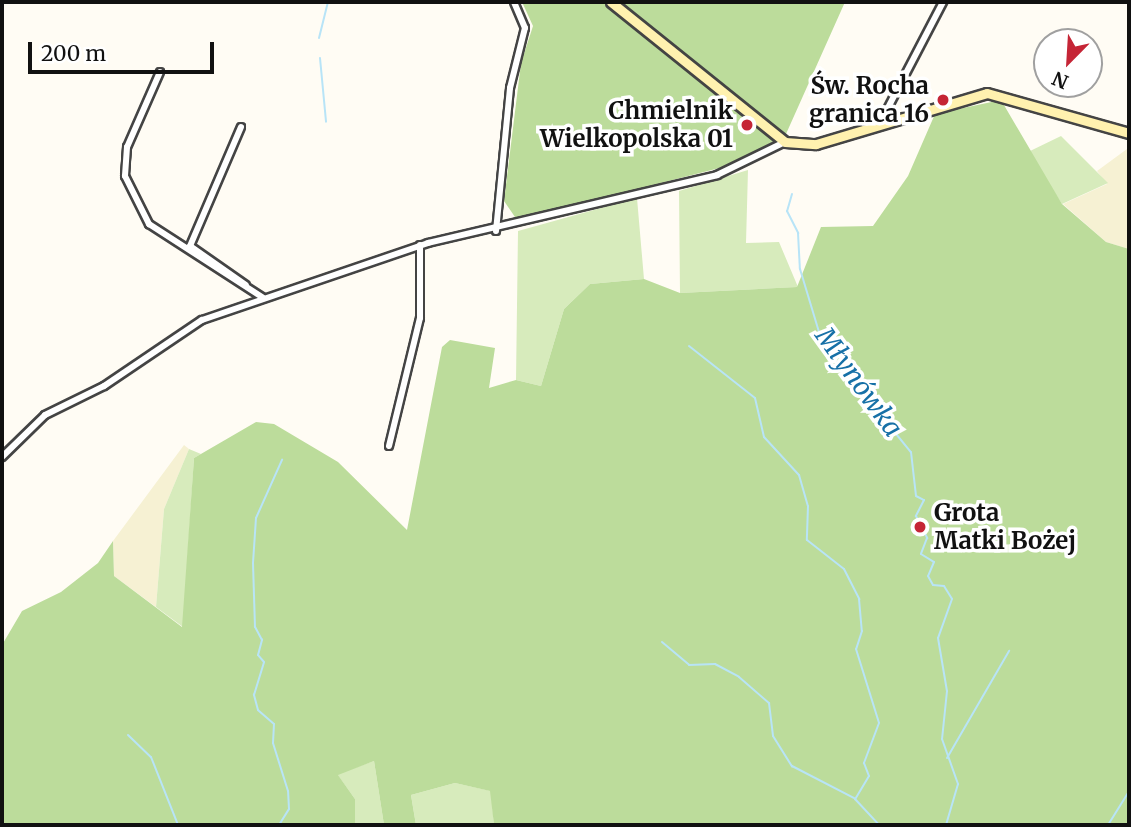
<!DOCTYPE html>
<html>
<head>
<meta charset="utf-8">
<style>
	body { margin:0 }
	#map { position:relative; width:1131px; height:827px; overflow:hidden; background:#fffcf4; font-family:Merriweather,serif }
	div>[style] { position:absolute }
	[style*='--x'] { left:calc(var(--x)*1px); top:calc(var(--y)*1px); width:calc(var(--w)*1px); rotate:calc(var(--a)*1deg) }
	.farmland>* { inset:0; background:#f6f1d3 }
	.green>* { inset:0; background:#d7ebbc }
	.forest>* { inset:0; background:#bcdc9b }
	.stream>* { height:2px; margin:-1px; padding:0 1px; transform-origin:1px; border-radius:1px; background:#b8e4f7 }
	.roads { filter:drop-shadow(2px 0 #444) drop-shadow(-2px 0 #444) drop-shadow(0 2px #444) drop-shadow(0 -2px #444) }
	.street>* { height:6px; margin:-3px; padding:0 3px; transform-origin:3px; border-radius:3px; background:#fff }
	.secondary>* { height:9px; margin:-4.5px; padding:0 4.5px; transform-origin:4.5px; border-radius:4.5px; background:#fff1af }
	.dots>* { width:19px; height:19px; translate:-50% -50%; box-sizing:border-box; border:4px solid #fff; border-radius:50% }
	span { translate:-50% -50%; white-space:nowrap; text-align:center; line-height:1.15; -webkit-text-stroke:7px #fff; paint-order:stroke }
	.poi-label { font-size:24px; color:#111; font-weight:700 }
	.right { translate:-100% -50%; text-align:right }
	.left { translate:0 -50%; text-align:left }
	.water-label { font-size:26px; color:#1670a7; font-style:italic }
	.frame { position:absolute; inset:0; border:4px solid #111; pointer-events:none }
	.north { position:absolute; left:1033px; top:28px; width:70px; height:70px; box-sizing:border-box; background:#fff; border:2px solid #a0a0a0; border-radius:50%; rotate:204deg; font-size:19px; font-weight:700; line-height:28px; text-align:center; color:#111 }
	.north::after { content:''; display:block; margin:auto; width:24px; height:32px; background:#c52536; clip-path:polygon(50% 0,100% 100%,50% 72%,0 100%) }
	.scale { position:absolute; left:28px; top:42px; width:186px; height:32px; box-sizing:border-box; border:4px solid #111; border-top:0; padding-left:9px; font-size:21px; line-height:24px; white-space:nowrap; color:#111; -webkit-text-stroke:5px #fff; paint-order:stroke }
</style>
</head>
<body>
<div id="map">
	<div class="farmland">
		<i style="clip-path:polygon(1127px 149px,1129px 151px,1129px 249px,1106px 242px,1063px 204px,1107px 184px,1097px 171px)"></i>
		<i style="clip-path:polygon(184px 445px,189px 449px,164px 509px,156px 607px,114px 576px,113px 541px)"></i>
	</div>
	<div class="green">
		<i style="clip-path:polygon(1061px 136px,1108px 183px,1062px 204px,1028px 152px)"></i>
		<i style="clip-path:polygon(748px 170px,746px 243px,779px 242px,798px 287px,680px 293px,679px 191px)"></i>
		<i style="clip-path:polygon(637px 198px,644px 279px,590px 284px,564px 309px,541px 386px,516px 380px,518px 231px)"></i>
		<i style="clip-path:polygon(189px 449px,201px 454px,194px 458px,183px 627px,156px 607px,164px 509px)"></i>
		<i style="clip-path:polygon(374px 761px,384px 825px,355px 825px,355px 799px,337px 774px)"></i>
		<i style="clip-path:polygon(455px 783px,491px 791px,494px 825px,416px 825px,411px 795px)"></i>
	</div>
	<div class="forest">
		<i style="clip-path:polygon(522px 2px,845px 2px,786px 134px,735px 164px,517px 220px,504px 201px,521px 63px,533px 26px)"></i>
		<i style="clip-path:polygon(1001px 100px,1062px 204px,1106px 242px,1129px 249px,1129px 825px,494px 825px,490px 791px,455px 783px,411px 795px,416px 825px,384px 825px,374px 761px,338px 775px,355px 799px,355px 825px,3px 825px,2px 645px,22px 611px,61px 592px,98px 563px,113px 541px,114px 576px,182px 627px,194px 458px,256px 422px,274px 424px,338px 462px,407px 530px,442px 347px,450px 340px,495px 348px,489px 388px,516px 380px,541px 386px,564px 309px,590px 284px,644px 279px,680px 293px,797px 287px,821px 227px,873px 226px,908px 176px,935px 114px)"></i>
	</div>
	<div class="stream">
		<i style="--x:319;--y:38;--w:37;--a:-76"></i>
		<i style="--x:320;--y:58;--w:64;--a:84.6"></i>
		<i style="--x:792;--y:194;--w:18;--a:106"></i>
		<i style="--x:787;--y:211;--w:25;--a:63"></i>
		<i style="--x:798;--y:233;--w:36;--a:87"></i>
		<i style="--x:800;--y:269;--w:66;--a:73.2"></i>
		<i style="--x:819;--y:332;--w:19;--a:51"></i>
		<i style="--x:831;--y:347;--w:9;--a:0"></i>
		<i style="--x:840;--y:347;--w:42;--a:64.7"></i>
		<i style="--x:858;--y:385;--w:34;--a:40"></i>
		<i style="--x:884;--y:407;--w:17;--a:77"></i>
		<i style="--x:888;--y:424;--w:36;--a:51"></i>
		<i style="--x:911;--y:452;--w:44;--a:83.5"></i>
		<i style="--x:916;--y:496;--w:9;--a:27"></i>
		<i style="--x:924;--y:500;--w:18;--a:117"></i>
		<i style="--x:916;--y:516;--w:25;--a:63"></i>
		<i style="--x:927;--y:538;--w:17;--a:111"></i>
		<i style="--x:921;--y:554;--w:15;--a:32"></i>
		<i style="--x:934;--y:562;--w:15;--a:113"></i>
		<i style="--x:928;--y:576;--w:10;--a:61"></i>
		<i style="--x:933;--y:585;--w:11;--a:5"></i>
		<i style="--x:944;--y:586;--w:15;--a:58"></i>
		<i style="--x:952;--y:599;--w:41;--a:109.7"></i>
		<i style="--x:938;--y:638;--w:54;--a:80.4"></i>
		<i style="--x:947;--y:691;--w:48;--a:95.9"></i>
		<i style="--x:942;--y:739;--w:48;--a:70.4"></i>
		<i style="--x:958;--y:784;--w:43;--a:106.3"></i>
		<i style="--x:689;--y:346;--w:84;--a:38.2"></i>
		<i style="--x:755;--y:398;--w:40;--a:77"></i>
		<i style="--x:764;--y:437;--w:52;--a:47.4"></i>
		<i style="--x:799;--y:475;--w:32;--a:74"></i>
		<i style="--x:808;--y:506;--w:34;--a:92"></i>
		<i style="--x:807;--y:540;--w:47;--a:38.1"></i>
		<i style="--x:844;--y:569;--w:34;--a:63"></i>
		<i style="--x:859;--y:599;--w:32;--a:85"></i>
		<i style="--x:862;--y:631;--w:19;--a:108"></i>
		<i style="--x:856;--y:649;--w:77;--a:72.7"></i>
		<i style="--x:879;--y:723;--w:43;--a:110.6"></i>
		<i style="--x:864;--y:763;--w:14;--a:69"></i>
		<i style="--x:869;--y:776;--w:27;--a:121"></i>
		<i style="--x:855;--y:799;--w:35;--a:47"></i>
		<i style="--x:662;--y:642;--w:35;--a:40"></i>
		<i style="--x:689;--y:665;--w:26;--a:-2"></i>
		<i style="--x:715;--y:664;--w:27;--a:28"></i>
		<i style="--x:739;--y:677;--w:40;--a:41"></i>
		<i style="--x:769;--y:703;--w:33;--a:83"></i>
		<i style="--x:773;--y:736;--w:36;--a:58"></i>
		<i style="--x:792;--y:766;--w:70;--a:27.3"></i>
		<i style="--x:128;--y:735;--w:32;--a:44"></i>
		<i style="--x:151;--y:757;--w:73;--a:68.3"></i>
		<i style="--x:947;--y:758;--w:124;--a:-59.9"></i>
		<i style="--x:279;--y:825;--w:19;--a:-58"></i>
		<i style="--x:289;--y:809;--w:18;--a:-93"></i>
		<i style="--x:288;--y:791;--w:50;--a:-107.4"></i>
		<i style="--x:273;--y:743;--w:19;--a:-87"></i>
		<i style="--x:274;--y:724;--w:21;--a:-139"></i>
		<i style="--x:258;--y:710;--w:16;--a:-105"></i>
		<i style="--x:254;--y:695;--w:34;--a:-73"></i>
		<i style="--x:264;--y:662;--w:9;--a:-131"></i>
		<i style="--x:258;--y:655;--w:16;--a:-75"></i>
		<i style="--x:262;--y:640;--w:15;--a:-118"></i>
		<i style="--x:255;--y:627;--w:64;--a:-91.8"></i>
		<i style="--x:253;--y:563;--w:45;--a:-86.2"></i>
		<i style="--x:256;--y:518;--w:64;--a:-65.9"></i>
		<i style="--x:909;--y:825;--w:4;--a:0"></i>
		<i style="--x:1108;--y:825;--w:40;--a:-58"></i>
	</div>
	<div class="roads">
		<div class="street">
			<i style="--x:160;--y:72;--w:82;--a:113.7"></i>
			<i style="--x:127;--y:147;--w:29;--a:94"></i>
			<i style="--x:125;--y:176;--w:54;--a:63.4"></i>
			<i style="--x:149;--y:224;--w:135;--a:32.9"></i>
			<i style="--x:879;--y:125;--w:139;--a:-62.5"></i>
			<i style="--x:241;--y:127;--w:129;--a:113.2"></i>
			<i style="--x:190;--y:246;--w:68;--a:34.9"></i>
			<i style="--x:496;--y:231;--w:144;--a:-84.4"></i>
			<i style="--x:510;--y:88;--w:62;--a:-76"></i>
			<i style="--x:525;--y:28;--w:28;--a:-113"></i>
			<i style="--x:389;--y:446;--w:132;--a:-76.4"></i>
			<i style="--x:420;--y:318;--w:73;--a:-90"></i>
			<i style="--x:2;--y:457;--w:60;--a:-44.3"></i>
			<i style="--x:45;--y:415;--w:66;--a:-26.2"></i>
			<i style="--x:104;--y:386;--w:118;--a:-34"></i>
			<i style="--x:202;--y:320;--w:239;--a:-18.8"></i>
			<i style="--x:428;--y:243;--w:297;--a:-13.2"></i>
			<i style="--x:717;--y:175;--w:76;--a:-25.9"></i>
		</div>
		<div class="secondary">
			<i style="--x:611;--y:2;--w:223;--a:38.8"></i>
			<i style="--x:785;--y:142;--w:31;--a:4"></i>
			<i style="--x:816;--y:144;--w:178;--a:-16.6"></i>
			<i style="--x:987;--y:93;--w:148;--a:15.7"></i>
		</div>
	</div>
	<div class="dots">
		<i style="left:943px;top:100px;background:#c52536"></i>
		<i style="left:747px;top:125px;background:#c52536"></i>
		<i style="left:920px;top:527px;background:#c52536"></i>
	</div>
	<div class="poi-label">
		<span class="right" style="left:929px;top:100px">Św. Rocha<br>granica 16</span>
		<span class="right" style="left:733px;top:125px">Chmielnik<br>Wielkopolska 01</span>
		<span class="left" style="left:934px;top:527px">Grota<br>Matki Bożej</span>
	</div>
	<div class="water-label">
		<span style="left:859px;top:382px;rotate:54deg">Młynówka</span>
	</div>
	<div class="frame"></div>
	<div class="north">N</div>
	<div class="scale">200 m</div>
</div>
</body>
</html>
